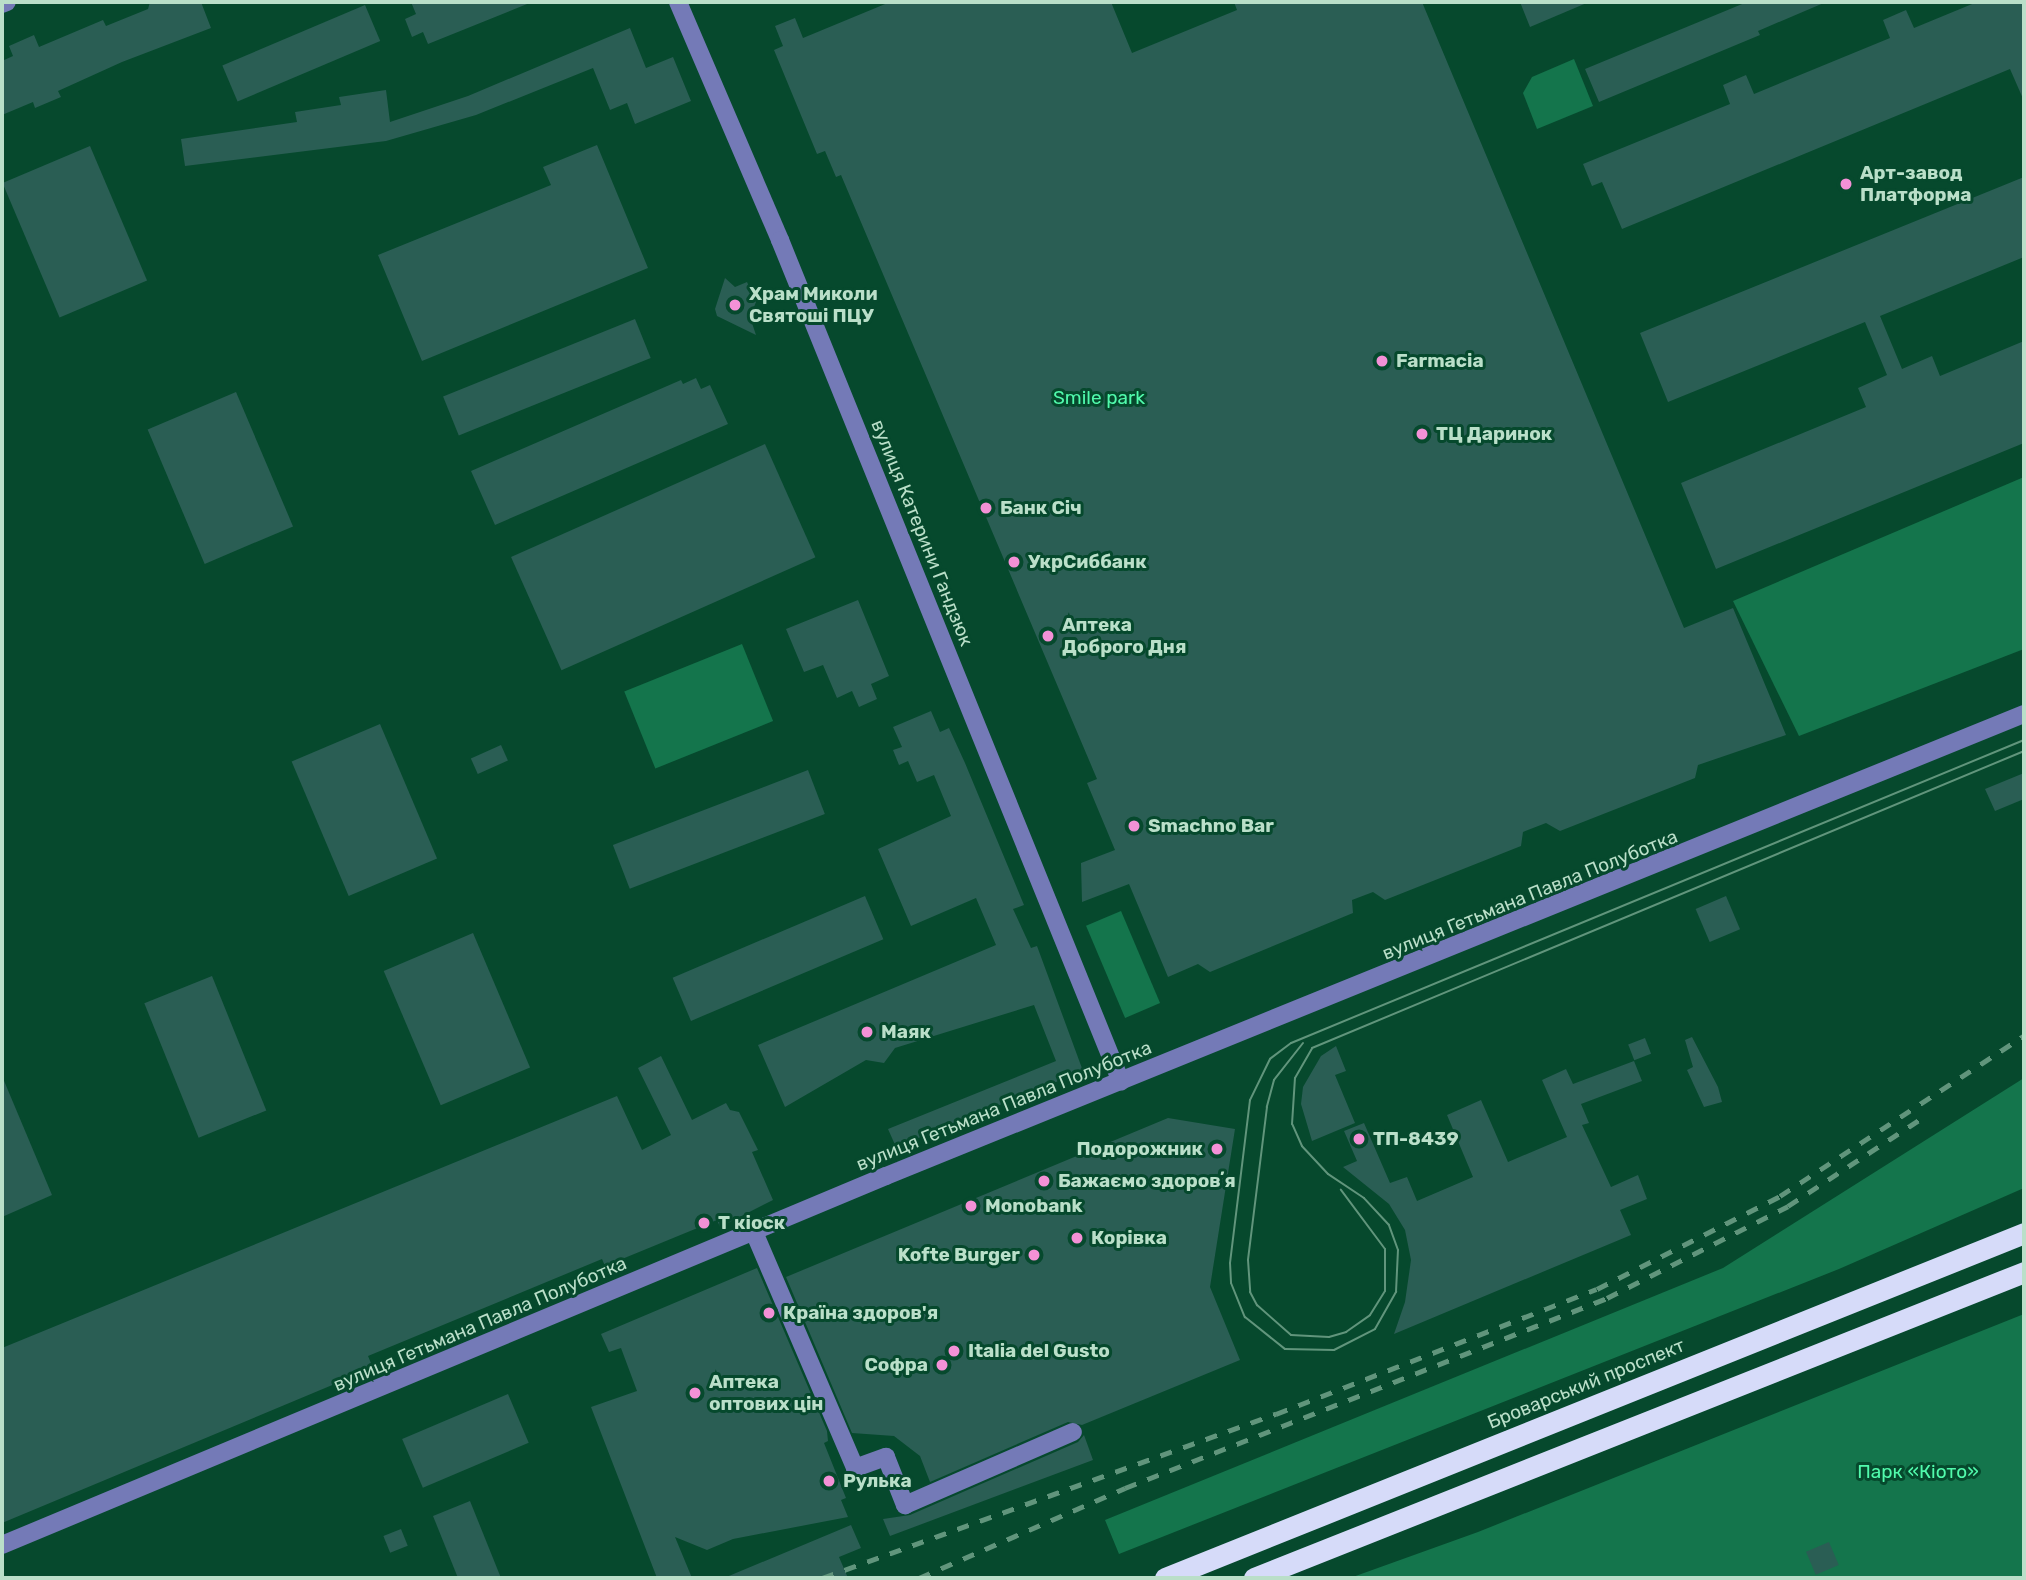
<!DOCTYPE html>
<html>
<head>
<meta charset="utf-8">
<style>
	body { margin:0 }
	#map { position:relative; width:2026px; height:1580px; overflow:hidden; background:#06492d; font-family:Rubik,sans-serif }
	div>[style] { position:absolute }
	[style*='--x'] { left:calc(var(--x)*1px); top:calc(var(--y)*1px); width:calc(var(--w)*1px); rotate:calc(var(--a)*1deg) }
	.green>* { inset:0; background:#14754c; transform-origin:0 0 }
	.building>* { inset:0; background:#2a5e54; transform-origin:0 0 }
	.minor>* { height:18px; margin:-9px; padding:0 9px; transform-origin:9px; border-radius:9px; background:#747ab7 }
	.highway>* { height:21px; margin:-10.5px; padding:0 10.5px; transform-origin:10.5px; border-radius:10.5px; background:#d6dbf9 }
	.tram>* { height:2px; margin:-1px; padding:0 1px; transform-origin:1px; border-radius:1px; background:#61957c }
	.rail>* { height:5px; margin-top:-2.5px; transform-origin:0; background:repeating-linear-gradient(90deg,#61957c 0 12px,transparent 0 24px) }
	.dots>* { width:19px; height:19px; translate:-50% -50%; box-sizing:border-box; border:4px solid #06492d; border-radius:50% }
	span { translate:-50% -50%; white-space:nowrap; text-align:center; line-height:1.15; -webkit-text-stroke:6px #06492d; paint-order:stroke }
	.poi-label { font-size:19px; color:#badfc9; font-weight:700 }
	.left { translate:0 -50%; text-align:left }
	.right { translate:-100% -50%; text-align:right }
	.park-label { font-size:19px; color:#51faac }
	.street-label { font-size:19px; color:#badfc9 }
	.frame { position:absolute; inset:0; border:4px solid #badfc9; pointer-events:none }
</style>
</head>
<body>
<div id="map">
	<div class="green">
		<i style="clip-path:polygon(1574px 59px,1593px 106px,1537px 129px,1523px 93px,1532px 77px)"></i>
		<i style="clip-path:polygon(2024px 477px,2024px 649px,1799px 736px,1733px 601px)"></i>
		<i style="left:742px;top:644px;width:83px;height:127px;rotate:68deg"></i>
		<i style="left:1121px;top:911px;width:100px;height:38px;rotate:67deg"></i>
		<i style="clip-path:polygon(2024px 1078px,2024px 1188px,1839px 1269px,1119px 1554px,1105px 1520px,1723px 1268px)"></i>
		<i style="clip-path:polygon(2024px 1314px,2024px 1578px,1350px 1578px,1478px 1532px)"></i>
	</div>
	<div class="building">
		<i style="clip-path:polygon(150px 2px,201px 2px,211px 28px,122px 62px,58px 91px,61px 97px,35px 108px,33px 102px,2px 115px,2px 61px,13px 56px,9px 46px,34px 35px,39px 47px,103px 20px,106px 26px,148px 9px)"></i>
		<i style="clip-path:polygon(411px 2px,532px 2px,428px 44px,423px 32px,412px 37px,405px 19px,416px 14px)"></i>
		<i style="clip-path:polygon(890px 2px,1111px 2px,1132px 53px,1237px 10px,1234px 2px,1422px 2px,1684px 628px,1733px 608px,1786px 735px,1698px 765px,1695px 778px,1560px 831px,1546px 823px,1523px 832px,1521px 846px,1385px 900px,1373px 892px,1352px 900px,1353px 913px,1210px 972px,1198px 964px,1168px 977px,1129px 884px,1082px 902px,1081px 863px,1115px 850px,1087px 783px,1097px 779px,841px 175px,836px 177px,825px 151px,817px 154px,774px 50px,783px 46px,775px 26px,795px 18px,803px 38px)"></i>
		<i style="clip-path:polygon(1520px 2px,1589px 2px,1530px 27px)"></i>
		<i style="clip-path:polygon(1747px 2px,1826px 2px,1758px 31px,1760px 35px,1599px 102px,1585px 69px)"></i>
		<i style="clip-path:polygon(1977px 2px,2024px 2px,2024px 101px,2010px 69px,1622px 229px,1602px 182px,1592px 186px,1583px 164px,1730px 104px,1723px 85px,1746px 75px,1754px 94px,1890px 38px,1883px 20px,1906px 10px,1914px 28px)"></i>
		<i style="left:365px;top:5px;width:39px;height:155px;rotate:67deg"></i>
		<i style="clip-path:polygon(630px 28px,646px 68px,673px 57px,691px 101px,635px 124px,627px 103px,610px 110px,593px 68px,476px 115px,386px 141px,185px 166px,181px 139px,297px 122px,295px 112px,341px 105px,339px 97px,386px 90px,390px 122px,468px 96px)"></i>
		<i style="clip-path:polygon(597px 145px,648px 268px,422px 361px,378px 255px,551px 185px,543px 167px)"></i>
		<i style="left:90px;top:146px;width:146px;height:95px;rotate:67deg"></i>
		<i style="clip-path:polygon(2024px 177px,2024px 257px,1880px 316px,1902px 369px,1932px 356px,1940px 376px,2024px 341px,2024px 443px,1716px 569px,1681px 483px,1866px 407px,1858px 388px,1887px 375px,1865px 322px,1668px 402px,1640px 333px)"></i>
		<i style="clip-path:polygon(725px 278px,735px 287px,747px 282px,756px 302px,750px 317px,756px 335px,717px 316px,715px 309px)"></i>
		<i style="left:635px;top:319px;width:42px;height:207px;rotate:68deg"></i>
		<i style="clip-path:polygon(696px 378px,701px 389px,710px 385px,728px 424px,495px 525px,471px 471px,681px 380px,683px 384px)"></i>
		<i style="left:236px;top:392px;width:146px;height:96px;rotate:67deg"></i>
		<i style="left:765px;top:444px;width:124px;height:278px;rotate:66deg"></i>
		<i style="clip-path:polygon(858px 600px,889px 676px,871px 684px,877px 699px,859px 707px,852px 691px,837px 698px,823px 665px,804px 672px,786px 629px)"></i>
		<i style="clip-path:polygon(931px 711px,940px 732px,949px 728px,965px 763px,1024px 905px,1013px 909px,1031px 948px,1037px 946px,1083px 1071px,896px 1147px,888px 1129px,1056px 1061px,1034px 1005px,895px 1048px,884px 1063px,866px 1060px,785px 1107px,758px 1045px,996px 945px,976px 898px,911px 926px,878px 849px,951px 816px,934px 775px,917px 782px,908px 761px,899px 765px,893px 750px,902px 747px,893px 727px)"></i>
		<i style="left:380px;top:724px;width:146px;height:96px;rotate:67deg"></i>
		<i style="left:501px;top:745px;width:17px;height:33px;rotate:66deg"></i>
		<i style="left:808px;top:770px;width:47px;height:209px;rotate:69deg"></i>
		<i style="clip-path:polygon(2024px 773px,2024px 799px,1995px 811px,1985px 789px)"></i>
		<i style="left:865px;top:896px;width:47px;height:209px;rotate:67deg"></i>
		<i style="left:1726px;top:896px;width:36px;height:33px;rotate:67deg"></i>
		<i style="left:473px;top:933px;width:146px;height:97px;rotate:67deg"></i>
		<i style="left:212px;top:976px;width:145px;height:73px;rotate:68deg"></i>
		<i style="clip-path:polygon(1692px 1037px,1718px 1087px,1722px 1102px,1704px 1107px,1687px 1070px,1693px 1067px,1685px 1040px)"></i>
		<i style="left:1645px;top:1038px;width:17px;height:18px;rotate:69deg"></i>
		<i style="clip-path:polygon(1336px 1046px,1346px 1071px,1335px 1075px,1355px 1123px,1312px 1141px,1301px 1104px,1303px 1087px,1321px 1056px)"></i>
		<i style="clip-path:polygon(661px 1056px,692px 1120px,726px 1103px,730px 1110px,739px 1112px,758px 1150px,752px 1152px,773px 1200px,720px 1227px,717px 1220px,605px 1266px,602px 1259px,368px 1356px,373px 1368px,2px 1523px,2px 1348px,617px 1096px,642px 1150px,671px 1135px,638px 1068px)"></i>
		<i style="clip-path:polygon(1634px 1061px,1642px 1081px,1581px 1104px,1589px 1123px,1582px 1125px,1611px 1187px,1638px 1175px,1647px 1199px,1620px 1210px,1631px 1235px,1394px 1334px,1405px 1302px,1411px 1260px,1405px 1230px,1389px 1204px,1343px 1167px,1357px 1161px,1344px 1131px,1364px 1123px,1390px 1183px,1407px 1177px,1417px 1201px,1473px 1177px,1447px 1115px,1481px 1100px,1508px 1162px,1567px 1137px,1542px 1080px,1566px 1069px,1573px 1084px)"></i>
		<i style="clip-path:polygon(2px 1076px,52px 1195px,2px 1217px)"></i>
		<i style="clip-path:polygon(1168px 1118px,1235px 1129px,1210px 1287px,1240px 1360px,1082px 1425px,1068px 1422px,930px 1482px,920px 1456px,894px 1436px,852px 1433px,786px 1277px)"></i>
		<i style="clip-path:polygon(757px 1268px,827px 1431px,828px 1441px,824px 1443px,846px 1498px,841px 1500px,848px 1517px,733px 1539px,707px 1550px,675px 1537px,692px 1578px,657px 1578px,591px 1407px,637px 1391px,621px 1348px,609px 1352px,601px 1334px)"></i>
		<i style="left:508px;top:1394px;width:53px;height:115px;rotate:67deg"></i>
		<i style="clip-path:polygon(1084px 1435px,1093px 1460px,890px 1536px,883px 1519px,910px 1515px,1078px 1442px)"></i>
		<i style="clip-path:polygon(470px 1501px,501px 1578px,458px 1578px,433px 1516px)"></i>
		<i style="clip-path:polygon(851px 1525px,861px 1548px,839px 1557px,848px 1578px,724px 1578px)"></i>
		<i style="left:401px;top:1529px;width:18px;height:19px;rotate:68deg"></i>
		<i style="left:1829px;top:1542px;width:25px;height:25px;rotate:67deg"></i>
	</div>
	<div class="minor">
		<i style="--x:678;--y:2;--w:259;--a:66.8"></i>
		<i style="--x:780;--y:240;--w:908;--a:67.95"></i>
		<i style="--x:2;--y:4;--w:5;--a:-22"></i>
		<i style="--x:754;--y:1232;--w:257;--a:66.8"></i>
		<i style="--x:855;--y:1468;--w:33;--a:-20"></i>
		<i style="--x:886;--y:1457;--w:52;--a:68.4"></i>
		<i style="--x:905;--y:1505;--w:183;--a:-23.5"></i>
		<i style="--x:2;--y:1545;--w:958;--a:-22.66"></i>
		<i style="--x:886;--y:1176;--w:1228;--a:-22.1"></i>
	</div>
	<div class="highway">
		<i style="--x:1165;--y:1578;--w:926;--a:-21.88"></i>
		<i style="--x:1254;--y:1578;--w:829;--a:-21.67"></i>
	</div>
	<div class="tram">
		<i style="--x:2024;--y:740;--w:793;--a:157.54"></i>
		<i style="--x:1291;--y:1043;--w:26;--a:143"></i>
		<i style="--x:1270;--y:1059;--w:46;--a:116"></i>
		<i style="--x:1250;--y:1100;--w:164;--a:97"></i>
		<i style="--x:1230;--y:1263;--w:20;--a:87"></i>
		<i style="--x:1231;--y:1283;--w:37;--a:68"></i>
		<i style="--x:1245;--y:1317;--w:51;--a:38.7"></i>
		<i style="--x:1285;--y:1349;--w:49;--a:1.2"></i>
		<i style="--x:1334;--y:1350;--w:46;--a:-27.1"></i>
		<i style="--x:1375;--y:1329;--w:43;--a:-60.4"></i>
		<i style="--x:1396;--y:1292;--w:42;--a:-87.3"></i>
		<i style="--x:1398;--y:1250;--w:27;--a:-110"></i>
		<i style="--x:1389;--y:1225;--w:37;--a:-133"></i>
		<i style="--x:1364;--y:1198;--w:43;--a:-146.3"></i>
		<i style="--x:1328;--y:1174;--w:38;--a:-133"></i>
		<i style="--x:1302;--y:1146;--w:24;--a:-114"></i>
		<i style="--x:1292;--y:1124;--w:46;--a:-86.3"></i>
		<i style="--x:1295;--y:1078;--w:34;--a:-60"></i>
		<i style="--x:1312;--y:1048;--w:771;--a:-22.64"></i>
		<i style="--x:1303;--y:1043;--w:47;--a:128.1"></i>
		<i style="--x:1274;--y:1080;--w:28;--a:105"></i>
		<i style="--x:1267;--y:1107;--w:154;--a:97.1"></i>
		<i style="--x:1248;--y:1260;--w:32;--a:86"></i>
		<i style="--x:1250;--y:1292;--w:15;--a:62"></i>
		<i style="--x:1257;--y:1305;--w:45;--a:41.4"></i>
		<i style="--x:1291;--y:1335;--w:38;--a:3"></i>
		<i style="--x:1329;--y:1337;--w:18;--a:-16"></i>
		<i style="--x:1346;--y:1332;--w:29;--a:-35"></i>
		<i style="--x:1370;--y:1315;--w:28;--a:-58"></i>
		<i style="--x:1385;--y:1291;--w:42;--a:-90"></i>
		<i style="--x:1385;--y:1249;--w:74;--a:-126.7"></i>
	</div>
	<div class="rail">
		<i style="--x:822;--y:1578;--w:483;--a:-19.9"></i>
		<i style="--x:1276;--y:1414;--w:344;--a:-21.3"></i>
		<i style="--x:1597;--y:1289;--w:205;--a:-26.9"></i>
		<i style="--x:1780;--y:1196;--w:292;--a:-33.3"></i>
		<i style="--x:919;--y:1578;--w:225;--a:-23.6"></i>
		<i style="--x:1125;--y:1488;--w:518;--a:-21.51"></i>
		<i style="--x:1607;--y:1298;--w:203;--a:-26.9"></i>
		<i style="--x:1788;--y:1206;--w:157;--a:-33.3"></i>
	</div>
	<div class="dots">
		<i style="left:1846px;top:184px;background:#f391d6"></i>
		<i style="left:735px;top:305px;background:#f391d6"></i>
		<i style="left:1382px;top:361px;background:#f391d6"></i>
		<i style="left:1422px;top:434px;background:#f391d6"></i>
		<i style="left:986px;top:508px;background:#f391d6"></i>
		<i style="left:1014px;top:562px;background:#f391d6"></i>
		<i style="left:1048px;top:636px;background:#f391d6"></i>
		<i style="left:1134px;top:826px;background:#f391d6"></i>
		<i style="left:867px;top:1032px;background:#f391d6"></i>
		<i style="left:1359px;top:1139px;background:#f391d6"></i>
		<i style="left:1217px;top:1149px;background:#f391d6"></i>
		<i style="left:1044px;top:1181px;background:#f391d6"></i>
		<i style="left:971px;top:1206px;background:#f391d6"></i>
		<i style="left:704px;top:1223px;background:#f391d6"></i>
		<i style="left:1077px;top:1238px;background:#f391d6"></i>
		<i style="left:1034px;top:1255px;background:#f391d6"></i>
		<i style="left:769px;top:1313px;background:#f391d6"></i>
		<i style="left:954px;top:1351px;background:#f391d6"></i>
		<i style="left:942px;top:1365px;background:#f391d6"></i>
		<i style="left:695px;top:1393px;background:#f391d6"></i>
		<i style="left:829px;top:1481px;background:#f391d6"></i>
	</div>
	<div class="poi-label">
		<span class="left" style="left:1860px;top:184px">Арт-завод<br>Платформа</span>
		<span class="left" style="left:749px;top:305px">Храм Миколи<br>Святоші ПЦУ</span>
		<span class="left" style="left:1396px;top:361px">Farmacia</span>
		<span class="left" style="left:1436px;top:434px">ТЦ Даринок</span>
		<span class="left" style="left:1000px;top:508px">Банк Січ</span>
		<span class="left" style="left:1028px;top:562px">УкрСиббанк</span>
		<span class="left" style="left:1062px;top:636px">Аптека<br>Доброго Дня</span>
		<span class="left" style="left:1148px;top:826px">Smachno Bar</span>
		<span class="left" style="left:881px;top:1032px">Маяк</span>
		<span class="left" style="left:1373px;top:1139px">ТП-8439</span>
		<span class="right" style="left:1203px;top:1149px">Подорожник</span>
		<span class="left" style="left:1058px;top:1181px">Бажаємо здоровʼя</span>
		<span class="left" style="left:985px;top:1206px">Monobank</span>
		<span class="left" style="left:718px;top:1223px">Т кіоск</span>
		<span class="left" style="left:1091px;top:1238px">Корівка</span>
		<span class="right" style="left:1020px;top:1255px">Kofte Burger</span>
		<span class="left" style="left:783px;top:1313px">Країна здоров'я</span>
		<span class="left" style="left:968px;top:1351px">Italia del Gusto</span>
		<span class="right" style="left:928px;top:1365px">Софра</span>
		<span class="left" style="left:709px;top:1393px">Аптека<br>оптових цін</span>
		<span class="left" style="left:843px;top:1481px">Рулька</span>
	</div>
	<div class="park-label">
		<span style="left:1099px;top:398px">Smile park</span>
		<span style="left:1918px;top:1472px">Парк «Кіото»</span>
	</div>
	<div class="street-label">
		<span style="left:922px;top:533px;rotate:68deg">вулиця Катерини Гандзюк</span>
		<span style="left:1530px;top:895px;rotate:-22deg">вулиця Гетьмана Павла Полуботка</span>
		<span style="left:1004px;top:1106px;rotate:-22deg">вулиця Гетьмана Павла Полуботка</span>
		<span style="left:480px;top:1324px;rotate:-23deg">вулиця Гетьмана Павла Полуботка</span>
		<span style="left:1586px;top:1384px;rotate:-22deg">Броварський проспект</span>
	</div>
	<div class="frame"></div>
</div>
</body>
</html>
